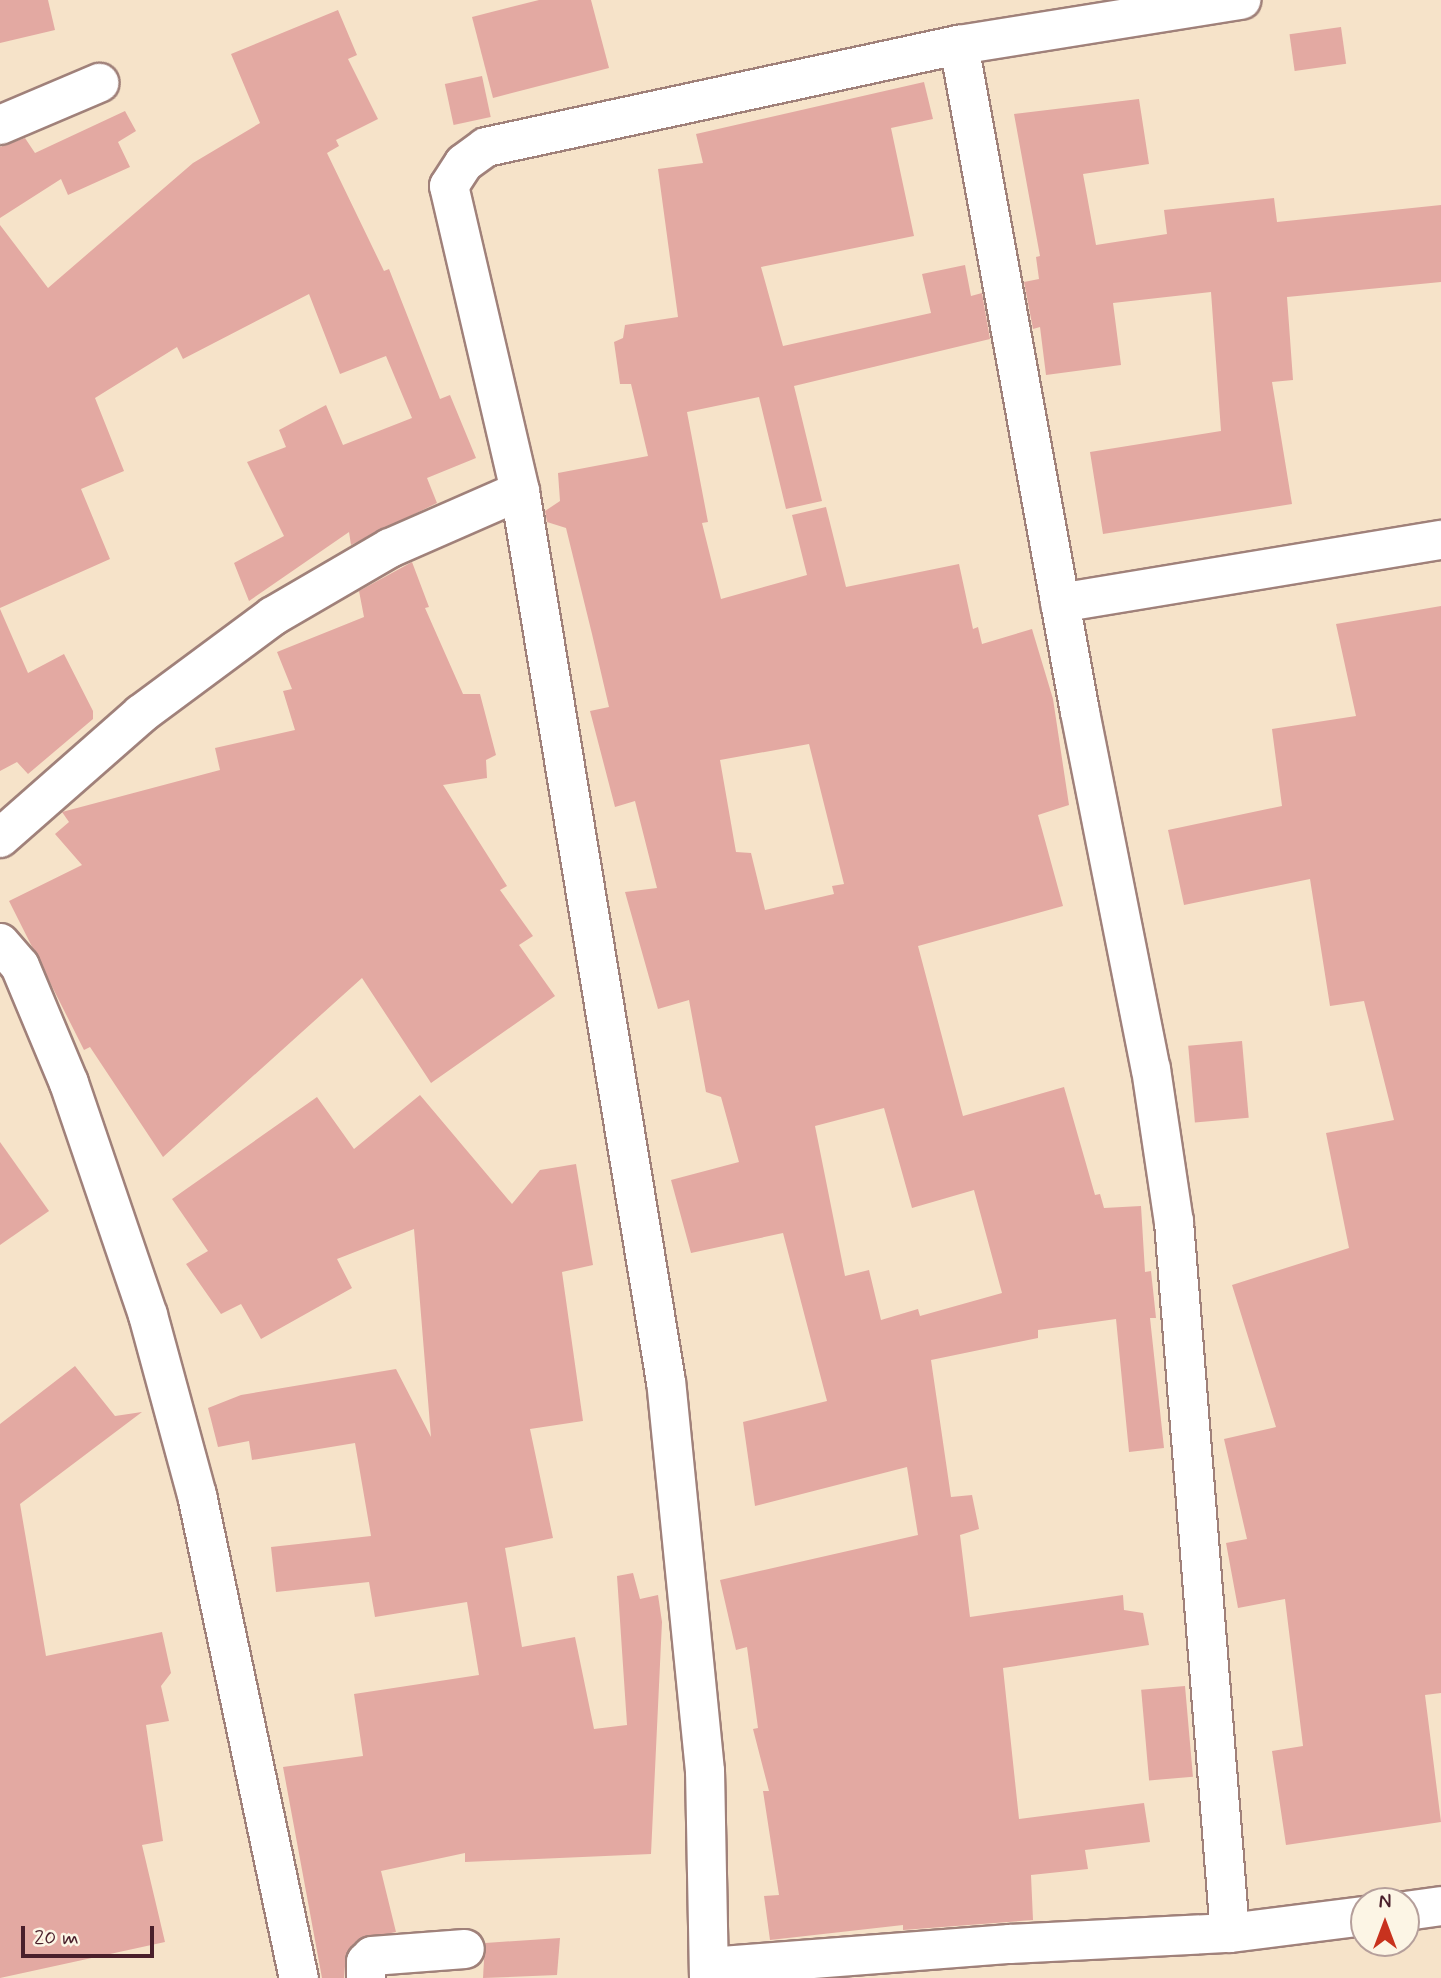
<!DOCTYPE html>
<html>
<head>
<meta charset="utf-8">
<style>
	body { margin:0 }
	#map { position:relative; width:1441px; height:1978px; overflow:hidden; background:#f6e3c9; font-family:Mynerve,sans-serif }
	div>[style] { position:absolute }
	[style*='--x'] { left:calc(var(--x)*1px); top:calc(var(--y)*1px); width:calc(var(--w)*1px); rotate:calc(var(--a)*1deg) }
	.building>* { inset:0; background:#e3a9a2; transform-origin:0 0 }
	.roads { filter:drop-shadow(2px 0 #a0817a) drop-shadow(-2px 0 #a0817a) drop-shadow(0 2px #a0817a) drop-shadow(0 -2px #a0817a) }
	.minor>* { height:38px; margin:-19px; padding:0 19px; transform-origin:19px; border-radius:19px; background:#fff }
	span { translate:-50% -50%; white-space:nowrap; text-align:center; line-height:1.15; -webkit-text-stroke:7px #fcf5e5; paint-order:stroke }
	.north { position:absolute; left:1350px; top:1887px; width:70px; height:70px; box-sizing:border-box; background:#fcf5e5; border:2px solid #b59f9b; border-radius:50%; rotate:0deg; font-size:19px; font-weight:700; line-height:28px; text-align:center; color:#4a1f2b }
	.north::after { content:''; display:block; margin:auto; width:24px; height:32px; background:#c8321e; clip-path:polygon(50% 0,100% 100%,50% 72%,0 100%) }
	.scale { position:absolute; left:21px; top:1926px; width:133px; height:32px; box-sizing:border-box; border:4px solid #4a1f2b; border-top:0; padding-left:9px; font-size:21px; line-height:24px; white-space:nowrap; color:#4a1f2b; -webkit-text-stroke:5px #fcf5e5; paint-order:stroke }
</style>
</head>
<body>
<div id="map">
	<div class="building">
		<i style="clip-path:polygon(0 0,48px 0,55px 30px,0 43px)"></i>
		<i style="clip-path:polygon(539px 0,591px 0,609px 68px,493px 98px,472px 17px)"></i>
		<i style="clip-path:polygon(338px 10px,357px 55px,348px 59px,378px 119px,336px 140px,339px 146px,327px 153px,384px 271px,389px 269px,440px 399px,450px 395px,476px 458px,427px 478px,437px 503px,351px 545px,349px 532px,249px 601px,234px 563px,284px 536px,247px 462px,286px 447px,279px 430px,326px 405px,343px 445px,412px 418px,386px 356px,340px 374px,309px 294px,183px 359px,177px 347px,95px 398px,124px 471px,81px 489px,110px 559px,0 608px,0 225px,48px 288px,193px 163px,260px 123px,231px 54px)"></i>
		<i style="left:1341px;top:27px;width:37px;height:52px;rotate:82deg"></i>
		<i style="left:482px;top:76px;width:42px;height:38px;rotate:78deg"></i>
		<i style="clip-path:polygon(evenodd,924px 82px,933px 119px,891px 128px,914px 236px,761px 267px,783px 346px,931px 313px,922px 274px,965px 265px,971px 296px,982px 293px,990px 339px,794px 386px,822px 501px,786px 509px,759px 397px,687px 412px,708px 522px,702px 523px,721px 599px,807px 575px,792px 515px,826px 507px,846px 587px,959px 564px,973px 629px,978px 627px,982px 644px,1032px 629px,1053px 699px,1069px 805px,1038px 815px,1063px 906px,918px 946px,963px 1116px,1064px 1087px,1095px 1195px,1100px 1194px,1104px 1208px,1141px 1206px,1145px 1272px,1151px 1271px,1156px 1318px,1150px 1318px,1164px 1448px,1129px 1452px,1116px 1319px,1038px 1330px,1038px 1338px,931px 1360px,951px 1497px,972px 1495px,979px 1529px,960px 1535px,970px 1617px,1123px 1595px,1124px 1610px,1143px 1613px,1149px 1645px,1003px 1668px,1019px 1819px,1144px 1803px,1150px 1842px,1085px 1850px,1088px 1869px,1031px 1875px,1033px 1920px,903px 1930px,903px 1925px,770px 1940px,764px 1896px,779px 1895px,763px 1791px,769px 1791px,753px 1729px,758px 1728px,747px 1647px,736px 1650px,720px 1580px,918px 1535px,907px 1467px,755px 1506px,743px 1422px,827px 1401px,783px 1233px,691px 1253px,671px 1180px,739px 1162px,721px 1097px,706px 1092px,689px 1000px,658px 1009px,625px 892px,657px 888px,635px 801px,615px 807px,590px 711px,609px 707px,592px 634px,566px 528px,547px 522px,545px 511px,560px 501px,558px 473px,648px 456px,631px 384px,620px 384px,614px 342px,623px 338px,625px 325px,678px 317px,658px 169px,703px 163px,696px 134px,924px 82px,809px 744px,844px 884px,832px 886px,834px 894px,765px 910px,751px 853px,736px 852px,720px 760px,809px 744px,924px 82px,884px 1108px,912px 1208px,974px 1190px,1002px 1293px,920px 1316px,918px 1309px,881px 1320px,869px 1270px,845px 1276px,815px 1126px,884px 1108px)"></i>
		<i style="clip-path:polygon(1139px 99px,1149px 164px,1083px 174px,1096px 245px,1167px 234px,1164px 210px,1274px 198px,1277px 222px,1441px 205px,1441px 282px,1287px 297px,1293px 380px,1272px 382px,1292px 504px,1103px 534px,1090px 452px,1221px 431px,1211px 292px,1113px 303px,1121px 365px,1046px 375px,1040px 327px,1033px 329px,1024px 282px,1039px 279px,1036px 257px,1040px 256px,1014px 114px)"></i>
		<i style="clip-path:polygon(125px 111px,136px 131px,118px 142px,130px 167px,68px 195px,61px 179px,0 218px,0 147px,25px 138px,35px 153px)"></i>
		<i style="clip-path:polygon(412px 562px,429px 607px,425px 608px,463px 694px,480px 694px,496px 755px,486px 760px,487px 778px,443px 785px,507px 886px,500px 890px,533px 936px,519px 945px,555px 996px,431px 1083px,362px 978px,163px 1157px,90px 1047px,84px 1050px,9px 901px,82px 865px,55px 834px,69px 822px,62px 812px,220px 770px,215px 748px,295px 730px,283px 691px,292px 689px,277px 652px,364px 617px,359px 591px)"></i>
		<i style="clip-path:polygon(1441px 606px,1441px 1693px,1425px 1695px,1441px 1822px,1286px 1845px,1272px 1751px,1303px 1746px,1285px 1599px,1238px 1608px,1226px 1543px,1247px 1539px,1224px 1439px,1276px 1427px,1232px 1285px,1349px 1248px,1326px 1133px,1394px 1120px,1364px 1001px,1330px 1006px,1310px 879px,1184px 905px,1168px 830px,1282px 806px,1272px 729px,1356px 716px,1336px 624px)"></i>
		<i style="clip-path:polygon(0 609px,28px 673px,64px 654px,93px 711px,93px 719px,28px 774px,17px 762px,0 771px)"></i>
		<i style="left:1242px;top:1041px;width:77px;height:54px;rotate:85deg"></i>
		<i style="clip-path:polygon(420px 1095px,512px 1204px,540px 1170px,576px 1164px,593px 1265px,562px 1272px,583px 1421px,530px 1429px,553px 1538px,505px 1548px,522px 1647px,575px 1637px,594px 1729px,627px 1725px,617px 1576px,633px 1573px,640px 1599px,658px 1595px,662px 1622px,651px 1854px,465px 1862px,465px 1853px,381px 1871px,396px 1932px,357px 1940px,346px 1954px,344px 1978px,322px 1978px,283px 1767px,363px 1756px,354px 1694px,479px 1675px,467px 1602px,375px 1617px,369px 1582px,276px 1592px,271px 1547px,371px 1536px,355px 1443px,252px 1460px,249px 1441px,218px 1447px,208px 1408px,241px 1395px,396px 1369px,431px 1437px,414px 1229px,337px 1259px,352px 1288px,261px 1339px,241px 1304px,221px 1314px,186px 1264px,208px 1251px,172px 1199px,317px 1097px,354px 1149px)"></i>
		<i style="clip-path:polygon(0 1142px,49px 1211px,0 1245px)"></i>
		<i style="clip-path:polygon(75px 1366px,115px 1416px,142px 1412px,20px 1504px,46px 1656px,162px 1632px,171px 1673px,161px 1686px,169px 1721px,146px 1725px,163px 1841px,142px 1845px,165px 1942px,0 1978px,0 1424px)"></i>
		<i style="left:1185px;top:1686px;width:91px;height:44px;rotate:85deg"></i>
		<i style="clip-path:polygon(560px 1938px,557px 1975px,483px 1978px,485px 1943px)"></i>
	</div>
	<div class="roads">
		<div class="minor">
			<i style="--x:959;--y:45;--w:678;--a:79.72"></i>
			<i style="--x:1080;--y:712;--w:364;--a:78.8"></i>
			<i style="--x:1151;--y:1069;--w:155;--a:81.5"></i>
			<i style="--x:1174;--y:1222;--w:713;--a:85.5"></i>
			<i style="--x:0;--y:125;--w:108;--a:-23"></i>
			<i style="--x:1060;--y:603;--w:386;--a:-9.4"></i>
			<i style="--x:0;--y:838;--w:188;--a:-41.3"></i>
			<i style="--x:141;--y:714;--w:164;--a:-36.6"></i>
			<i style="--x:273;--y:616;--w:135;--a:-30.2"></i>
			<i style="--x:390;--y:548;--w:142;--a:-23.7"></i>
			<i style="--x:0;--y:943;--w:30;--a:49"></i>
			<i style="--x:20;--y:966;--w:127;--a:67.3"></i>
			<i style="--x:69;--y:1083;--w:245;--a:71.2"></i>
			<i style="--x:148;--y:1315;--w:187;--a:74.8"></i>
			<i style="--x:197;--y:1495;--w:494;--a:78.1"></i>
			<i style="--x:1406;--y:1911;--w:35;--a:-8"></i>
			<i style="--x:709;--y:1967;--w:302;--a:-4.4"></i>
			<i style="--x:1010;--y:1944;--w:220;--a:-2.9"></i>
			<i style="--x:1230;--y:1933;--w:135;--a:-7.2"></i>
			<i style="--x:366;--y:1978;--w:16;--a:-90"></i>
			<i style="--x:366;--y:1962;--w:8;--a:-45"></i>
			<i style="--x:372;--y:1956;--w:93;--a:-4.3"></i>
			<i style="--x:709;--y:1978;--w:207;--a:-91.1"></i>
			<i style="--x:705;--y:1771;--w:391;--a:-95.7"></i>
			<i style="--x:666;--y:1382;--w:903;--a:-99.31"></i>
			<i style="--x:520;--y:491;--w:313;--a:-103.1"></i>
			<i style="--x:449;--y:186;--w:27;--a:-57"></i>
			<i style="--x:464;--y:163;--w:27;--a:-36"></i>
			<i style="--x:486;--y:147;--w:484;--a:-12.2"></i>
			<i style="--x:959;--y:45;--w:286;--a:-9.1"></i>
		</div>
	</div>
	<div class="north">N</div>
	<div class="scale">20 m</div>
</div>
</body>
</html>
